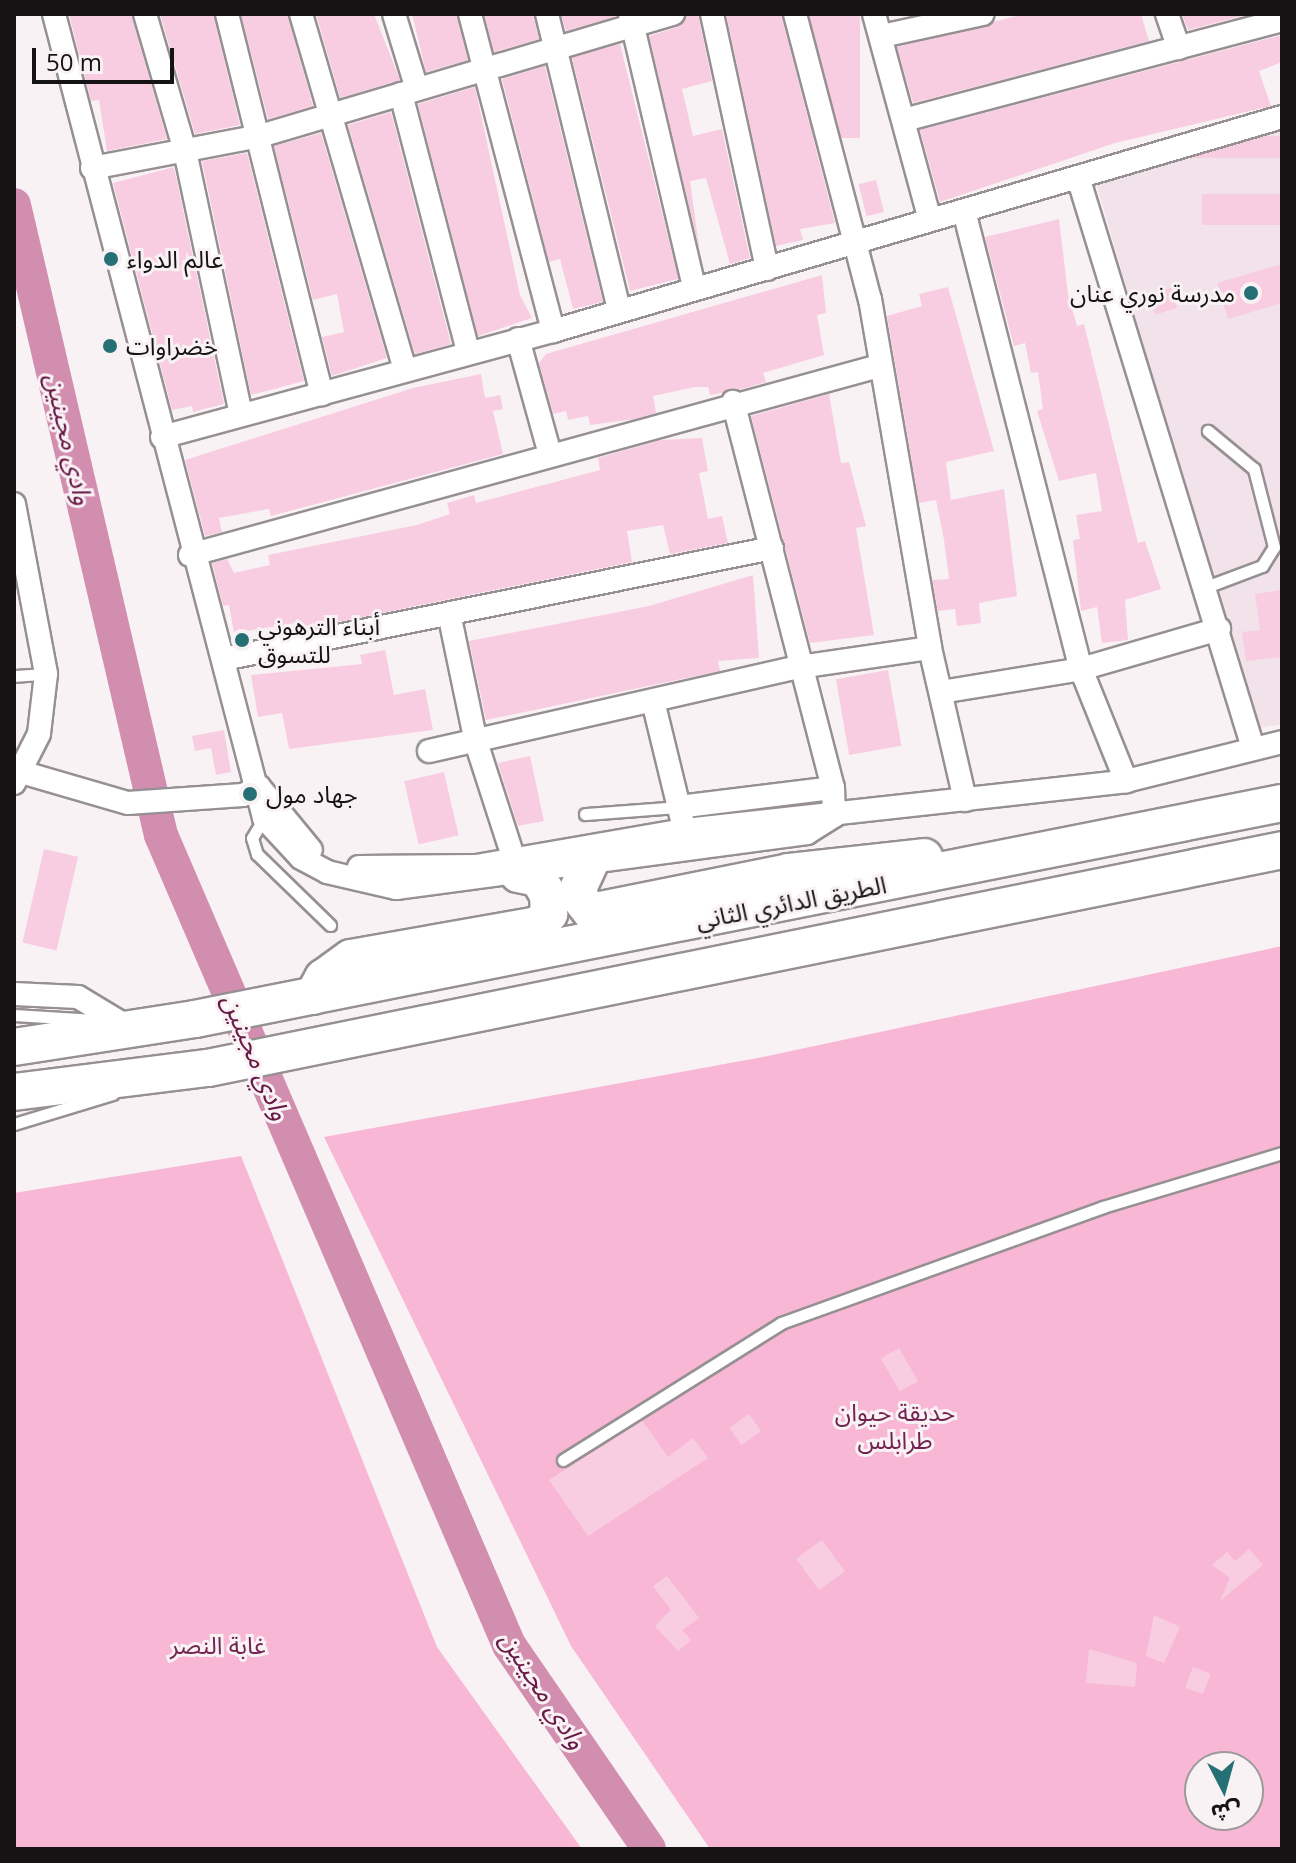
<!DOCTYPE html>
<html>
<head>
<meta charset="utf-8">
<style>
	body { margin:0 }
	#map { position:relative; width:1296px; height:1863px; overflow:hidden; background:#f9f2f5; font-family:"Open Sans","Noto Sans Arabic",sans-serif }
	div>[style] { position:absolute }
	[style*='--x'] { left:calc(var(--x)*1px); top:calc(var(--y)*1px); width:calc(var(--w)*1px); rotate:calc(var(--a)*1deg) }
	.built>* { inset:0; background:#f2e2e9 }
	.green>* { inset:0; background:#f8b8d5 }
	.river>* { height:34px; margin:-17px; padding:0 17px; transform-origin:17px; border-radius:17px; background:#d28eae }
	.building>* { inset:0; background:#f9cde1; transform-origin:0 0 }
	.roads { filter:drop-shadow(2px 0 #969092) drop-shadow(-2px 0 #969092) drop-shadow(0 2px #969092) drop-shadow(0 -2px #969092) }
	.service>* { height:11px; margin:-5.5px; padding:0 5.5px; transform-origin:5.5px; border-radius:5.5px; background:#fff }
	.minor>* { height:22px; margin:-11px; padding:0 11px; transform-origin:11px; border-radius:11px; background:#fff }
	.trunk>* { height:36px; margin:-18px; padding:0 18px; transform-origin:18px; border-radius:18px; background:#fff }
	.dots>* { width:22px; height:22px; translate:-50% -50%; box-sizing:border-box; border:4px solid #f9f2f5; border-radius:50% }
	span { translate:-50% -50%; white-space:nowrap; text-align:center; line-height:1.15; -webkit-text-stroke:6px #f9f2f5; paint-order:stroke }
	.poi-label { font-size:24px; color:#151314 }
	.left { translate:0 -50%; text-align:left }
	.right { translate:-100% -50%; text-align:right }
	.street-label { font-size:24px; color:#151314 }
	.park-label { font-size:24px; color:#72234f }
	.water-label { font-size:26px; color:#671845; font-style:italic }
	.frame { position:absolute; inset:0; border:16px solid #151314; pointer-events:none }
	.north { position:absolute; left:1184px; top:1751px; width:80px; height:80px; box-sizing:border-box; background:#f9f2f5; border:2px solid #9e999b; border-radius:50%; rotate:174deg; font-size:22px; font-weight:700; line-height:32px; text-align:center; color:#151314 }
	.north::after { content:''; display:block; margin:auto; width:28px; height:36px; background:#257074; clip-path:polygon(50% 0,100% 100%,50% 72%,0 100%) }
	.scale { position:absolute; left:32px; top:48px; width:142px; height:36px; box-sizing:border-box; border:4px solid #151314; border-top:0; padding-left:10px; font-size:24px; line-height:28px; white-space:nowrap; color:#151314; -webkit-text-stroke:6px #f9f2f5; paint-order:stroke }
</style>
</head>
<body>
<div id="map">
	<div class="built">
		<i style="clip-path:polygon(1282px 128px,1282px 724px,1255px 729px,1096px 183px)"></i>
	</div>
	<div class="green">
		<i style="clip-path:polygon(evenodd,1282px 946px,1282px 1849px,710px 1849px,571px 1646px,324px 1137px,763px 1057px,1282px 946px,1200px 1767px,1248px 1767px,1248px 1815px,1200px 1815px,1200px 1767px)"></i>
		<i style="clip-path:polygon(241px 1156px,437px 1647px,582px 1849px,14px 1849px,14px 1193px)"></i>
	</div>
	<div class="river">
		<i style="--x:14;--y:205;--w:647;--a:76.87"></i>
		<i style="--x:161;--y:835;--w:882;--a:66.75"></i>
		<i style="--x:509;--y:1645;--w:247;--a:55.5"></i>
	</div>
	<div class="building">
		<i style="clip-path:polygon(69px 14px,131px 14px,167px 139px,107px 151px,99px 100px,91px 101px)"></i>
		<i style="clip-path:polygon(160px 14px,213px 14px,240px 125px,195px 134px)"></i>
		<i style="clip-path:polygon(241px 14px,287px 14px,313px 106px,268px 119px)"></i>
		<i style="clip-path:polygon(316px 14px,374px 14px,400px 80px,340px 98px)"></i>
		<i style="clip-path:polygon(412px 14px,456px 14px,468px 60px,426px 72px)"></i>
		<i style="clip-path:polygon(484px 14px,533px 14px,539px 39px,494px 52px)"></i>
		<i style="clip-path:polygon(561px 14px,613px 14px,614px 17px,566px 31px)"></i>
		<i style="clip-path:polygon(687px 14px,698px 14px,712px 81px,682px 89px,693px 136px,722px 129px,750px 258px,730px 264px,706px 178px,690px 181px,700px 253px,649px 36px,678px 27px)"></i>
		<i style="clip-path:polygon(726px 14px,781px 14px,835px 223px,800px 229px,803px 240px,776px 246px)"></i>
		<i style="left:809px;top:14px;width:51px;height:124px"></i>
		<i style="clip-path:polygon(1024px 14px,1141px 14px,1149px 41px,913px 103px,897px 47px)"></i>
		<i style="clip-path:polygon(1182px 14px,1250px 14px,1188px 30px)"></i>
		<i style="clip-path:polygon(1282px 35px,1282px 62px,1259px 71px,1271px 106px,1115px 143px,940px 202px,920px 130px)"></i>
		<i style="left:620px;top:44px;width:242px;height:50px;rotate:76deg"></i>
		<i style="clip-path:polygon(545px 66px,603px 302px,573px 309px,560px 259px,549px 262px,502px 79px)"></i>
		<i style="clip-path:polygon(475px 87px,520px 295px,532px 318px,478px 336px,418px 104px)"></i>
		<i style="clip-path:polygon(391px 112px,451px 344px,415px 354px,348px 125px)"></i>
		<i style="clip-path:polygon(321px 133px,387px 358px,332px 376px,322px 337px,344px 332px,337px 294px,313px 300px,274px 146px)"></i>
		<i style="left:1282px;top:136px;width:22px;height:103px;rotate:90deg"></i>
		<i style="clip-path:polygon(247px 153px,304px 381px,251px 395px,202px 161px)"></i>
		<i style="clip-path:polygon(174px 167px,224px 404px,193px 412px,192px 406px,172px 410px,113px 183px)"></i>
		<i style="left:876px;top:180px;width:33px;height:18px;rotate:76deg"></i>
		<i style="left:1282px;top:194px;width:31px;height:80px;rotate:90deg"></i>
		<i style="clip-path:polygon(1059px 219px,1068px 294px,1077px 326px,1084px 324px,1138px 543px,1145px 541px,1161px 589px,1125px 600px,1128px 640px,1102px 643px,1097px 607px,1081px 611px,1073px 540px,1080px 539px,1076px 515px,1102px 511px,1096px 473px,1059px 481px,1037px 411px,1043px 409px,1038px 372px,1031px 373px,1025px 343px,1014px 346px,985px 237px)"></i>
		<i style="clip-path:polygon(1282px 264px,1282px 303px,1228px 319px,1217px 283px)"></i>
		<i style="clip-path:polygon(822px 275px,826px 313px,817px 315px,824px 355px,763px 373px,766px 382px,742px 389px,710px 395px,708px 387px,695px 387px,653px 396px,656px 413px,635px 419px,590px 425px,588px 416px,568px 420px,566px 411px,553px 414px,539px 363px,546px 354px)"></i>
		<i style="clip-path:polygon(948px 287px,994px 451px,946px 462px,951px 500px,1004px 489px,1017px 596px,979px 603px,981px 623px,957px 626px,955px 609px,938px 611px,932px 580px,949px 579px,944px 540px,936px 500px,919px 503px,887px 316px,922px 306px,919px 294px)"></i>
		<i style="left:1171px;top:288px;width:21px;height:23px;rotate:73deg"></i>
		<i style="clip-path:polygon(481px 374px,485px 398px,500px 395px,503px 409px,493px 411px,503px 454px,271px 516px,269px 509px,219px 518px,222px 532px,205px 536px,185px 460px,413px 388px)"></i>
		<i style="clip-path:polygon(829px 394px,841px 463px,849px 462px,866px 526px,856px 528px,874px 635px,810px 643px,751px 416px)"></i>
		<i style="clip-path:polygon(702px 438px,708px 471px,699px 473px,708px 519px,722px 516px,728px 543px,670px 554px,663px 525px,627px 531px,632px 562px,303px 629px,302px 622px,234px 633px,229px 605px,223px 606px,212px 563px,227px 559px,234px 573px,270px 565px,268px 555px,417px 525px,450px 514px,447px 503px,474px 495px,476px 503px,600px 470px,598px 458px,661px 440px)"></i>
		<i style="clip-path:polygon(753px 575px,759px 658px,718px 661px,720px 671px,486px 720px,469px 641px,649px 606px)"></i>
		<i style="clip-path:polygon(1282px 590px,1282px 657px,1246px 661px,1242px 632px,1260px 630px,1255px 594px)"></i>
		<i style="clip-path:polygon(385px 650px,394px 695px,425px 689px,433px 730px,289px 749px,282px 713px,258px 717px,251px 675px,362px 664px,360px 655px)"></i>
		<i style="left:888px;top:670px;width:77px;height:53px;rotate:80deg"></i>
		<i style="clip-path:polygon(224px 730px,231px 772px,216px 775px,211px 748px,195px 751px,192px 736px)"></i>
		<i style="clip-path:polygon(530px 756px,544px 821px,518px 826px,498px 763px)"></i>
		<i style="left:444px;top:772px;width:65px;height:41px;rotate:77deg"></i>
		<i style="left:44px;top:849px;width:35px;height:96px;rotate:13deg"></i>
		<i style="left:899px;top:1348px;width:38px;height:21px;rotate:60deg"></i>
		<i style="left:749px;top:1414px;width:21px;height:24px;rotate:55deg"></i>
		<i style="clip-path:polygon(642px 1420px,668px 1457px,693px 1438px,708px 1458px,588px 1536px,549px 1480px)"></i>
		<i style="left:822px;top:1540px;width:39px;height:32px;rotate:54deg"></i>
		<i style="clip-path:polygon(1249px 1549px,1263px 1565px,1220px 1601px,1230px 1578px,1212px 1565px,1227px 1552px,1235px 1561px)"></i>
		<i style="clip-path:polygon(667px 1576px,699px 1618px,682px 1630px,691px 1640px,678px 1651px,655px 1626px,671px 1610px,653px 1586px)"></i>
		<i style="clip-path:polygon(1154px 1615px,1180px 1627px,1164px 1663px,1146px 1656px)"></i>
		<i style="clip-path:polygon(1089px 1649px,1137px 1663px,1135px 1687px,1086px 1683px)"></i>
		<i style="left:1193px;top:1667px;width:19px;height:22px;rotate:21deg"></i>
	</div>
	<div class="roads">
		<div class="service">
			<i style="--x:1206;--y:587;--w:60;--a:-20.6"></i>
			<i style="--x:1262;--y:566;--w:22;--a:-58"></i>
			<i style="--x:1274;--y:547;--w:81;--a:-104.4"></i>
			<i style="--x:1254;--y:469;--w:60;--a:-140.4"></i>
			<i style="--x:14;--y:676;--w:32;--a:-4"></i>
			<i style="--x:585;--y:814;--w:93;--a:-4.3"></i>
			<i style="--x:264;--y:818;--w:23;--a:121"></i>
			<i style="--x:252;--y:838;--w:17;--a:73"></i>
			<i style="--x:257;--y:854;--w:102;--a:44.2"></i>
			<i style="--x:14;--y:1015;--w:81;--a:3.5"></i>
			<i style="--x:14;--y:1124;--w:103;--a:-16.9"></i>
			<i style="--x:563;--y:1460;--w:257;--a:-32.1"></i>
			<i style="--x:781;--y:1323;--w:342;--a:-19.8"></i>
			<i style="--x:1103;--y:1207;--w:187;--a:-16.8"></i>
		</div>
		<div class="minor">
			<i style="--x:54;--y:14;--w:831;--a:75.36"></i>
			<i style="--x:264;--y:818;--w:54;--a:47.2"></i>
			<i style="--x:301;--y:858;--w:30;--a:28"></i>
			<i style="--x:327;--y:872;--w:71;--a:13.1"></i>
			<i style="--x:396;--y:888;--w:415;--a:-7.6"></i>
			<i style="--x:807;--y:833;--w:32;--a:-32"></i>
			<i style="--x:834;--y:816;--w:28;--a:-92"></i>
			<i style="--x:833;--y:788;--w:399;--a:-104.5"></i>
			<i style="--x:145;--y:14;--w:143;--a:73.7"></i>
			<i style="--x:185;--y:151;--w:270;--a:78"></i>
			<i style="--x:227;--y:14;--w:392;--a:76"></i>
			<i style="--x:301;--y:14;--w:371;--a:73.7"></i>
			<i style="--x:394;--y:14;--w:78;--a:73"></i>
			<i style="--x:470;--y:14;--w:328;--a:75.3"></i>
			<i style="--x:547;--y:14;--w:305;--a:76.3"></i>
			<i style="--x:630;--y:14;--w:280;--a:76.8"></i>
			<i style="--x:712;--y:14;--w:261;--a:77.8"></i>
			<i style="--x:795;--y:14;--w:295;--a:75.3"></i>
			<i style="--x:870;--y:299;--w:354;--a:80.2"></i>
			<i style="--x:930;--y:648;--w:156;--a:77"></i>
			<i style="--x:874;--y:14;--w:213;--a:74.8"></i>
			<i style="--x:1167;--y:14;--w:36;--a:71"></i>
			<i style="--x:882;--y:36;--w:103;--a:-12.3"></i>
			<i style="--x:401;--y:94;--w:267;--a:75.4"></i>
			<i style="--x:904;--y:120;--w:391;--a:-14.8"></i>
			<i style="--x:92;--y:168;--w:171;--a:-10.8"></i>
			<i style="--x:260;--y:136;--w:431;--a:-16.5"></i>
			<i style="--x:1078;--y:177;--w:597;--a:72.96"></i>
			<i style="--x:964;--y:211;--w:473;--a:75.7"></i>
			<i style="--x:1081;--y:669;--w:121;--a:68.1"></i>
			<i style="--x:518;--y:339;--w:116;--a:74.5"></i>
			<i style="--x:162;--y:437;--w:405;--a:-15.2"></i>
			<i style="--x:553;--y:331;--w:760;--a:-16.36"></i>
			<i style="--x:14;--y:504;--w:173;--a:79.3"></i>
			<i style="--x:46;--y:674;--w:60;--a:96.7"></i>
			<i style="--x:39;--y:734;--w:55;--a:117"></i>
			<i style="--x:190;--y:555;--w:714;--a:-15.34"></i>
			<i style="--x:450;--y:618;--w:127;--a:78.2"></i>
			<i style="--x:476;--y:742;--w:133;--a:72.1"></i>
			<i style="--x:224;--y:659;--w:559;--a:-11.45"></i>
			<i style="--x:941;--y:692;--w:142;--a:-9.3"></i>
			<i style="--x:1081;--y:669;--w:144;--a:-16.2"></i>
			<i style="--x:653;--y:701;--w:122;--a:76.3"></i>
			<i style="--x:429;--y:751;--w:379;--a:-12.8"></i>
			<i style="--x:799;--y:667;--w:132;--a:-8.3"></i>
			<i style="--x:21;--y:772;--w:111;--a:16.2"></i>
			<i style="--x:128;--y:803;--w:115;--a:-4"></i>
			<i style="--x:243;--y:795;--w:18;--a:-27"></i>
			<i style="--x:260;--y:788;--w:80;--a:50.6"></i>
			<i style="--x:678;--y:807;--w:156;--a:-7"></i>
			<i style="--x:359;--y:867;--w:117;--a:-0.5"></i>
			<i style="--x:476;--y:866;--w:212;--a:-9.8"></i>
			<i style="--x:685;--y:830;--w:444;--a:-6.3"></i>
			<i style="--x:1126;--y:781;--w:161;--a:-14"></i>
			<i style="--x:14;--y:994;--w:64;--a:2.7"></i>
			<i style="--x:78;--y:997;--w:62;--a:31.1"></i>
		</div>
		<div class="trunk">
			<i style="--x:589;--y:865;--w:31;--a:115"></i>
			<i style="--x:576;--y:893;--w:24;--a:52"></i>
			<i style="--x:591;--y:912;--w:202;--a:-11.4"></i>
			<i style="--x:789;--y:872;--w:136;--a:-6.3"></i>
			<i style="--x:313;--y:996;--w:21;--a:-61"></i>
			<i style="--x:323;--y:978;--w:34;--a:-36"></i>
			<i style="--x:351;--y:958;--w:190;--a:-10"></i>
			<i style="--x:538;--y:925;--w:16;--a:-45"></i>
			<i style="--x:549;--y:914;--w:19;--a:-93"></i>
			<i style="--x:548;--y:895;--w:20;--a:-120"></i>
			<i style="--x:538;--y:878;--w:20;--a:-169"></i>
			<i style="--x:14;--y:1047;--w:183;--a:-8.8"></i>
			<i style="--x:195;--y:1019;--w:1108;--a:-11.24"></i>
			<i style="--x:14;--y:1092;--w:195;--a:-7.1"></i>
			<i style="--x:208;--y:1068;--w:1096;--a:-11.47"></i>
		</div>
	</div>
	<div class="dots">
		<i style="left:111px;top:259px;background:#257074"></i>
		<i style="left:1251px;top:293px;background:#257074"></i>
		<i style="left:110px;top:346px;background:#257074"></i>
		<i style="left:242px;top:640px;background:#257074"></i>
		<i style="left:250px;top:794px;background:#257074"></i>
	</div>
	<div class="poi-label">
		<span class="left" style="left:127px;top:259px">عالم الدواء</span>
		<span class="right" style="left:1235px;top:293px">مدرسة نوري عنان</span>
		<span class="left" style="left:126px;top:346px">خضراوات</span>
		<span class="left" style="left:258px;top:640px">أبناء الترهوني<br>للتسوق</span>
		<span class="left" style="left:266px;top:794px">جهاد مول</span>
	</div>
	<div class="street-label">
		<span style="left:791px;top:902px;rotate:-11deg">الطريق الدائري الثاني</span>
	</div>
	<div class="park-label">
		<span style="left:895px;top:1426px">حديقة حيوان<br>طرابلس</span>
		<span style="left:218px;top:1645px">غابة النصر</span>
	</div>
	<div class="water-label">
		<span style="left:69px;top:439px;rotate:77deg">وادي مجينين</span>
		<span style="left:256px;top:1057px;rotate:67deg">وادي مجينين</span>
		<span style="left:543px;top:1690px;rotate:57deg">وادي مجينين</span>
	</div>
	<div class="frame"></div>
	<div class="north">ش</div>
	<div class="scale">50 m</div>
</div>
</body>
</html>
